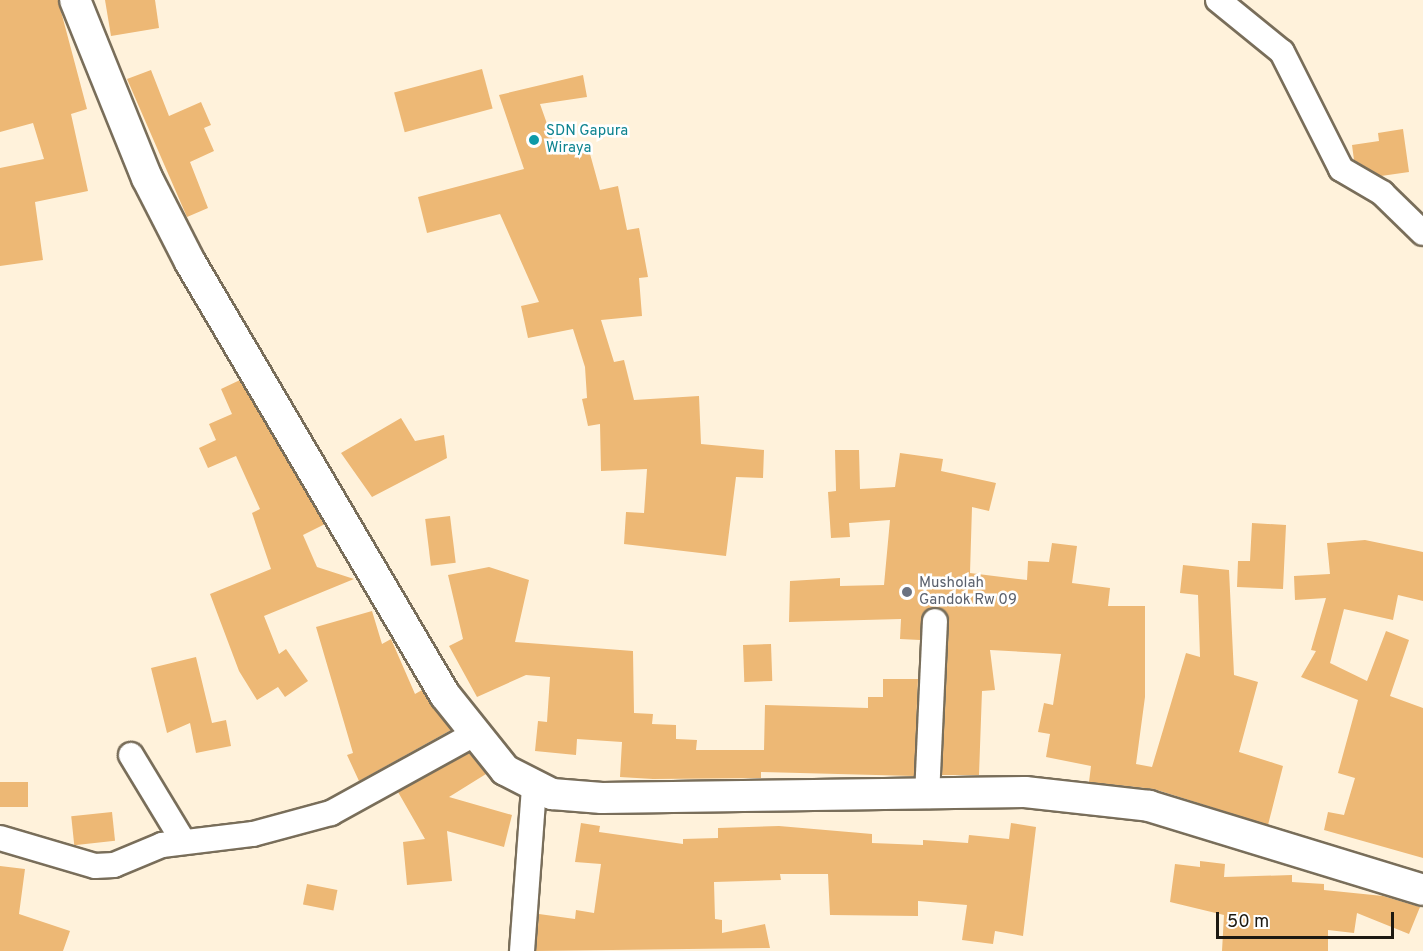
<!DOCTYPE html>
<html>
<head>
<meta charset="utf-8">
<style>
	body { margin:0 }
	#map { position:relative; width:1423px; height:951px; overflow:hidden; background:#fff2db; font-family:Overpass,sans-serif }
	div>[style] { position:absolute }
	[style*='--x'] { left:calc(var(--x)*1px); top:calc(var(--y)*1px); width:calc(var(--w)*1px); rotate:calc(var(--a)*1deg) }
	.building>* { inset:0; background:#edb875; transform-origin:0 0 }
	.roads { filter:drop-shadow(2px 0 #796e5a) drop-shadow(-2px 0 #796e5a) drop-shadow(0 2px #796e5a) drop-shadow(0 -2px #796e5a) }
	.minor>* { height:24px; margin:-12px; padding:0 12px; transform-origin:12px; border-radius:12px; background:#fff }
	.major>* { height:30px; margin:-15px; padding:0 15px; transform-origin:15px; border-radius:15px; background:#fff }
	.dots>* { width:16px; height:16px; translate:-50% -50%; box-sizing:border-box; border:3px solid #fff; border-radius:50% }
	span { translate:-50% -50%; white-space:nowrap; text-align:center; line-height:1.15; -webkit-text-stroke:5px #fff; paint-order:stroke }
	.culture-label { font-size:15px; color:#0d838f }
	.left { translate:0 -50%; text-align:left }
	.worship-label { font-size:15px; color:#5b616d }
	.scale { position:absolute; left:1216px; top:912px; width:178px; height:27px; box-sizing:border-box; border:3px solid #1d1911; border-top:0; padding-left:8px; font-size:18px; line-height:21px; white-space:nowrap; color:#1d1911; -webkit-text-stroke:4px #fff; paint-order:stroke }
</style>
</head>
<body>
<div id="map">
	<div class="building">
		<i style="clip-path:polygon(0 0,58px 0,87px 109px,71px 114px,88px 191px,35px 202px,43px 260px,0 266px,0 168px,44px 159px,33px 123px,0 132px)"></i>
		<i style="clip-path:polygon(105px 0,155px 0,159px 28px,111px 36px)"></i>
		<i style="left:482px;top:69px;width:41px;height:91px;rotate:75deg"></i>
		<i style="clip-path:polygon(151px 70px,169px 116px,201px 102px,211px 125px,204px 128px,214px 151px,190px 162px,208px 208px,187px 217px,127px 79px)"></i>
		<i style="clip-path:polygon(583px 75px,587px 97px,540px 104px,557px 152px,587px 143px,600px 190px,618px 186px,627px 230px,639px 228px,648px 277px,639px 278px,642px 316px,601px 320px,614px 362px,624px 360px,634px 400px,699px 396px,701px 444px,764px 450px,763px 478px,736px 477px,726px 556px,624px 544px,626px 512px,644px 513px,647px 469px,601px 471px,600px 424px,588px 426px,582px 399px,587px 398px,585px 367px,573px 329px,528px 338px,521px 306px,539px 302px,500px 214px,427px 233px,418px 197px,524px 169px,499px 95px)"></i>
		<i style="clip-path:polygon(1403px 129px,1409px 172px,1381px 176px,1354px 160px,1352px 145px,1379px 141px,1378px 133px)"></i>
		<i style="clip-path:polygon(240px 380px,325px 524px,303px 535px,317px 567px,354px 579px,264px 616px,279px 654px,286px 649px,308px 681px,285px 697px,278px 687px,257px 700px,239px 671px,210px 594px,271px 569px,252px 513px,260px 509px,236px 456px,208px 468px,199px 448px,216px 440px,209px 424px,232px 414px,221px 389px)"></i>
		<i style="clip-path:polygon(401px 418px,415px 441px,444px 435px,447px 458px,372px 497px,341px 453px)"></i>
		<i style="clip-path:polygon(835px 450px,859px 450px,860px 489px,895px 487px,900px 453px,943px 459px,941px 471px,996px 483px,989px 511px,972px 507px,970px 573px,1027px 580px,1028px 561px,1049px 562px,1052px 543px,1077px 546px,1072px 583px,1110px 588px,1108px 606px,1145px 606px,1145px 697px,1136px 764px,1152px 767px,1186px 653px,1200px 657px,1198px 595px,1180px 593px,1183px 565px,1229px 570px,1234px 675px,1258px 682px,1239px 752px,1283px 766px,1268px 825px,1154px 789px,1089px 782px,1091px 766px,1046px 757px,1050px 734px,1038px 732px,1044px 703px,1053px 705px,1061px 654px,990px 650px,995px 690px,982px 691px,979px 775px,942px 775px,949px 622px,943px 609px,923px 613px,920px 640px,900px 639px,901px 619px,789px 622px,790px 581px,840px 578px,840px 586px,884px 585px,890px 520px,849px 523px,850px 537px,831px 538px,828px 492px,836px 491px)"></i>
		<i style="left:450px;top:516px;width:47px;height:25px;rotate:83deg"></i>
		<i style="clip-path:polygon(1252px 523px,1286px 525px,1283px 589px,1237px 587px,1238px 561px,1250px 561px)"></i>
		<i style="clip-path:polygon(1365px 540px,1423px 552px,1423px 601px,1398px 595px,1393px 620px,1344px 609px,1330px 663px,1367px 681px,1386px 631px,1409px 640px,1390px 696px,1423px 708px,1423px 858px,1324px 830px,1328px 812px,1344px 815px,1355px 778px,1338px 773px,1358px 700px,1301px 677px,1316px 651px,1311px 650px,1326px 598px,1295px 600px,1294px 576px,1330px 574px,1327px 543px)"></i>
		<i style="clip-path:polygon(489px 567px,529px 580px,515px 642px,633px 651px,634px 713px,653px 714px,652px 724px,676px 725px,676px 739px,697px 740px,696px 750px,764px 750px,765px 705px,868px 708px,868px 697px,883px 697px,883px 679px,918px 679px,914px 776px,761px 772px,761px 778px,653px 779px,620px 777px,622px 742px,577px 739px,576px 755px,535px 751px,538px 721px,547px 722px,550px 677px,526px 675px,477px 697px,449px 646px,463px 639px,448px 575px)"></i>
		<i style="clip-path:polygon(372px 611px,382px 644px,391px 639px,415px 694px,422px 690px,451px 730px,359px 781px,347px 755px,353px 753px,316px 627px)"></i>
		<i style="left:771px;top:644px;width:37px;height:28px;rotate:88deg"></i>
		<i style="clip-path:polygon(196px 657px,212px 723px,226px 720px,231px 746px,196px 753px,190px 723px,167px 733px,151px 668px)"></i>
		<i style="clip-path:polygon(469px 753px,486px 774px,449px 797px,512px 815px,504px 847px,447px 831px,452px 881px,407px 885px,403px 842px,425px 839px,398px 792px)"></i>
		<i style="left:0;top:782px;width:28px;height:25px"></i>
		<i style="left:112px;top:812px;width:29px;height:41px;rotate:84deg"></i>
		<i style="clip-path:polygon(581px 823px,600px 826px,599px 832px,683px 844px,683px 839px,718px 838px,718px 828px,779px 826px,872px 834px,872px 843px,923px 845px,923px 840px,968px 843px,969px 835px,1009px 839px,1011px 823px,1036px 827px,1023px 936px,995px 931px,993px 944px,962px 940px,967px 905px,918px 901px,918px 916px,830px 915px,828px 874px,780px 874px,781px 880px,714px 882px,715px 919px,722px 920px,722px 933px,765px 924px,770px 948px,536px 951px,539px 914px,575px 919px,576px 910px,594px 913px,601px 864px,575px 862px)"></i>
		<i style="clip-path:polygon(1200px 861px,1225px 864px,1224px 877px,1292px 875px,1292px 882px,1324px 884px,1324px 890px,1383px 896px,1420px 907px,1409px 934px,1357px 913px,1354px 933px,1328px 930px,1328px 951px,1222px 951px,1224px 915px,1170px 902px,1175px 864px,1200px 867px)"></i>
		<i style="clip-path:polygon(0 866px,25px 869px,19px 914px,70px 931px,63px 951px,0 951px)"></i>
		<i style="left:307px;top:884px;width:31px;height:21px;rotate:11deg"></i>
	</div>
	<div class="roads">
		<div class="minor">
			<i style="--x:1218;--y:0;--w:82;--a:39.1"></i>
			<i style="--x:1282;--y:52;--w:131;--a:63.2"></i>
			<i style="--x:1341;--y:169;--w:48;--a:30.3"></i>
			<i style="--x:1382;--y:193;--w:57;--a:44.3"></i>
			<i style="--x:131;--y:755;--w:100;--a:58.8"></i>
			<i style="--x:927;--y:796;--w:175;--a:-87.4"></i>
			<i style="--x:0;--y:838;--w:99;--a:16.4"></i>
			<i style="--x:95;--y:866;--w:19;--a:-3"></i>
			<i style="--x:114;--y:865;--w:52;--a:-22.6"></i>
			<i style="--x:162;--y:845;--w:92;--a:-6.9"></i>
			<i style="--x:253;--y:834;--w:81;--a:-15.1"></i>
			<i style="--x:331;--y:813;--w:163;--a:-28.9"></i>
			<i style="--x:522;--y:951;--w:164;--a:-85.8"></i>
		</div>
		<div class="major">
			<i style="--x:75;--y:0;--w:192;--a:68"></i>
			<i style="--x:147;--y:178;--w:94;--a:62.9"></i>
			<i style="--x:190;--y:262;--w:503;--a:59.51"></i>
			<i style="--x:445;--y:695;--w:96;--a:51.3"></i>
			<i style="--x:505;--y:770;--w:53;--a:27.1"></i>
			<i style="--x:552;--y:794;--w:50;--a:4.6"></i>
			<i style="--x:602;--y:798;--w:423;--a:-0.8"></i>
			<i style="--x:1025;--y:792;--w:125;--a:6.4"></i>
			<i style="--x:1149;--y:806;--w:287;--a:17"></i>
		</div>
	</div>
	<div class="dots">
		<i style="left:534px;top:140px;background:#0f9aa8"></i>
		<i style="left:907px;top:592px;background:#6b7280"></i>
	</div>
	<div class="culture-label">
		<span class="left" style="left:546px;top:140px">SDN Gapura<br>Wiraya</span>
	</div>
	<div class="worship-label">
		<span class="left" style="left:919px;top:592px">Musholah<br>Gandok Rw 09</span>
	</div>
	<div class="scale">50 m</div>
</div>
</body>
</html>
